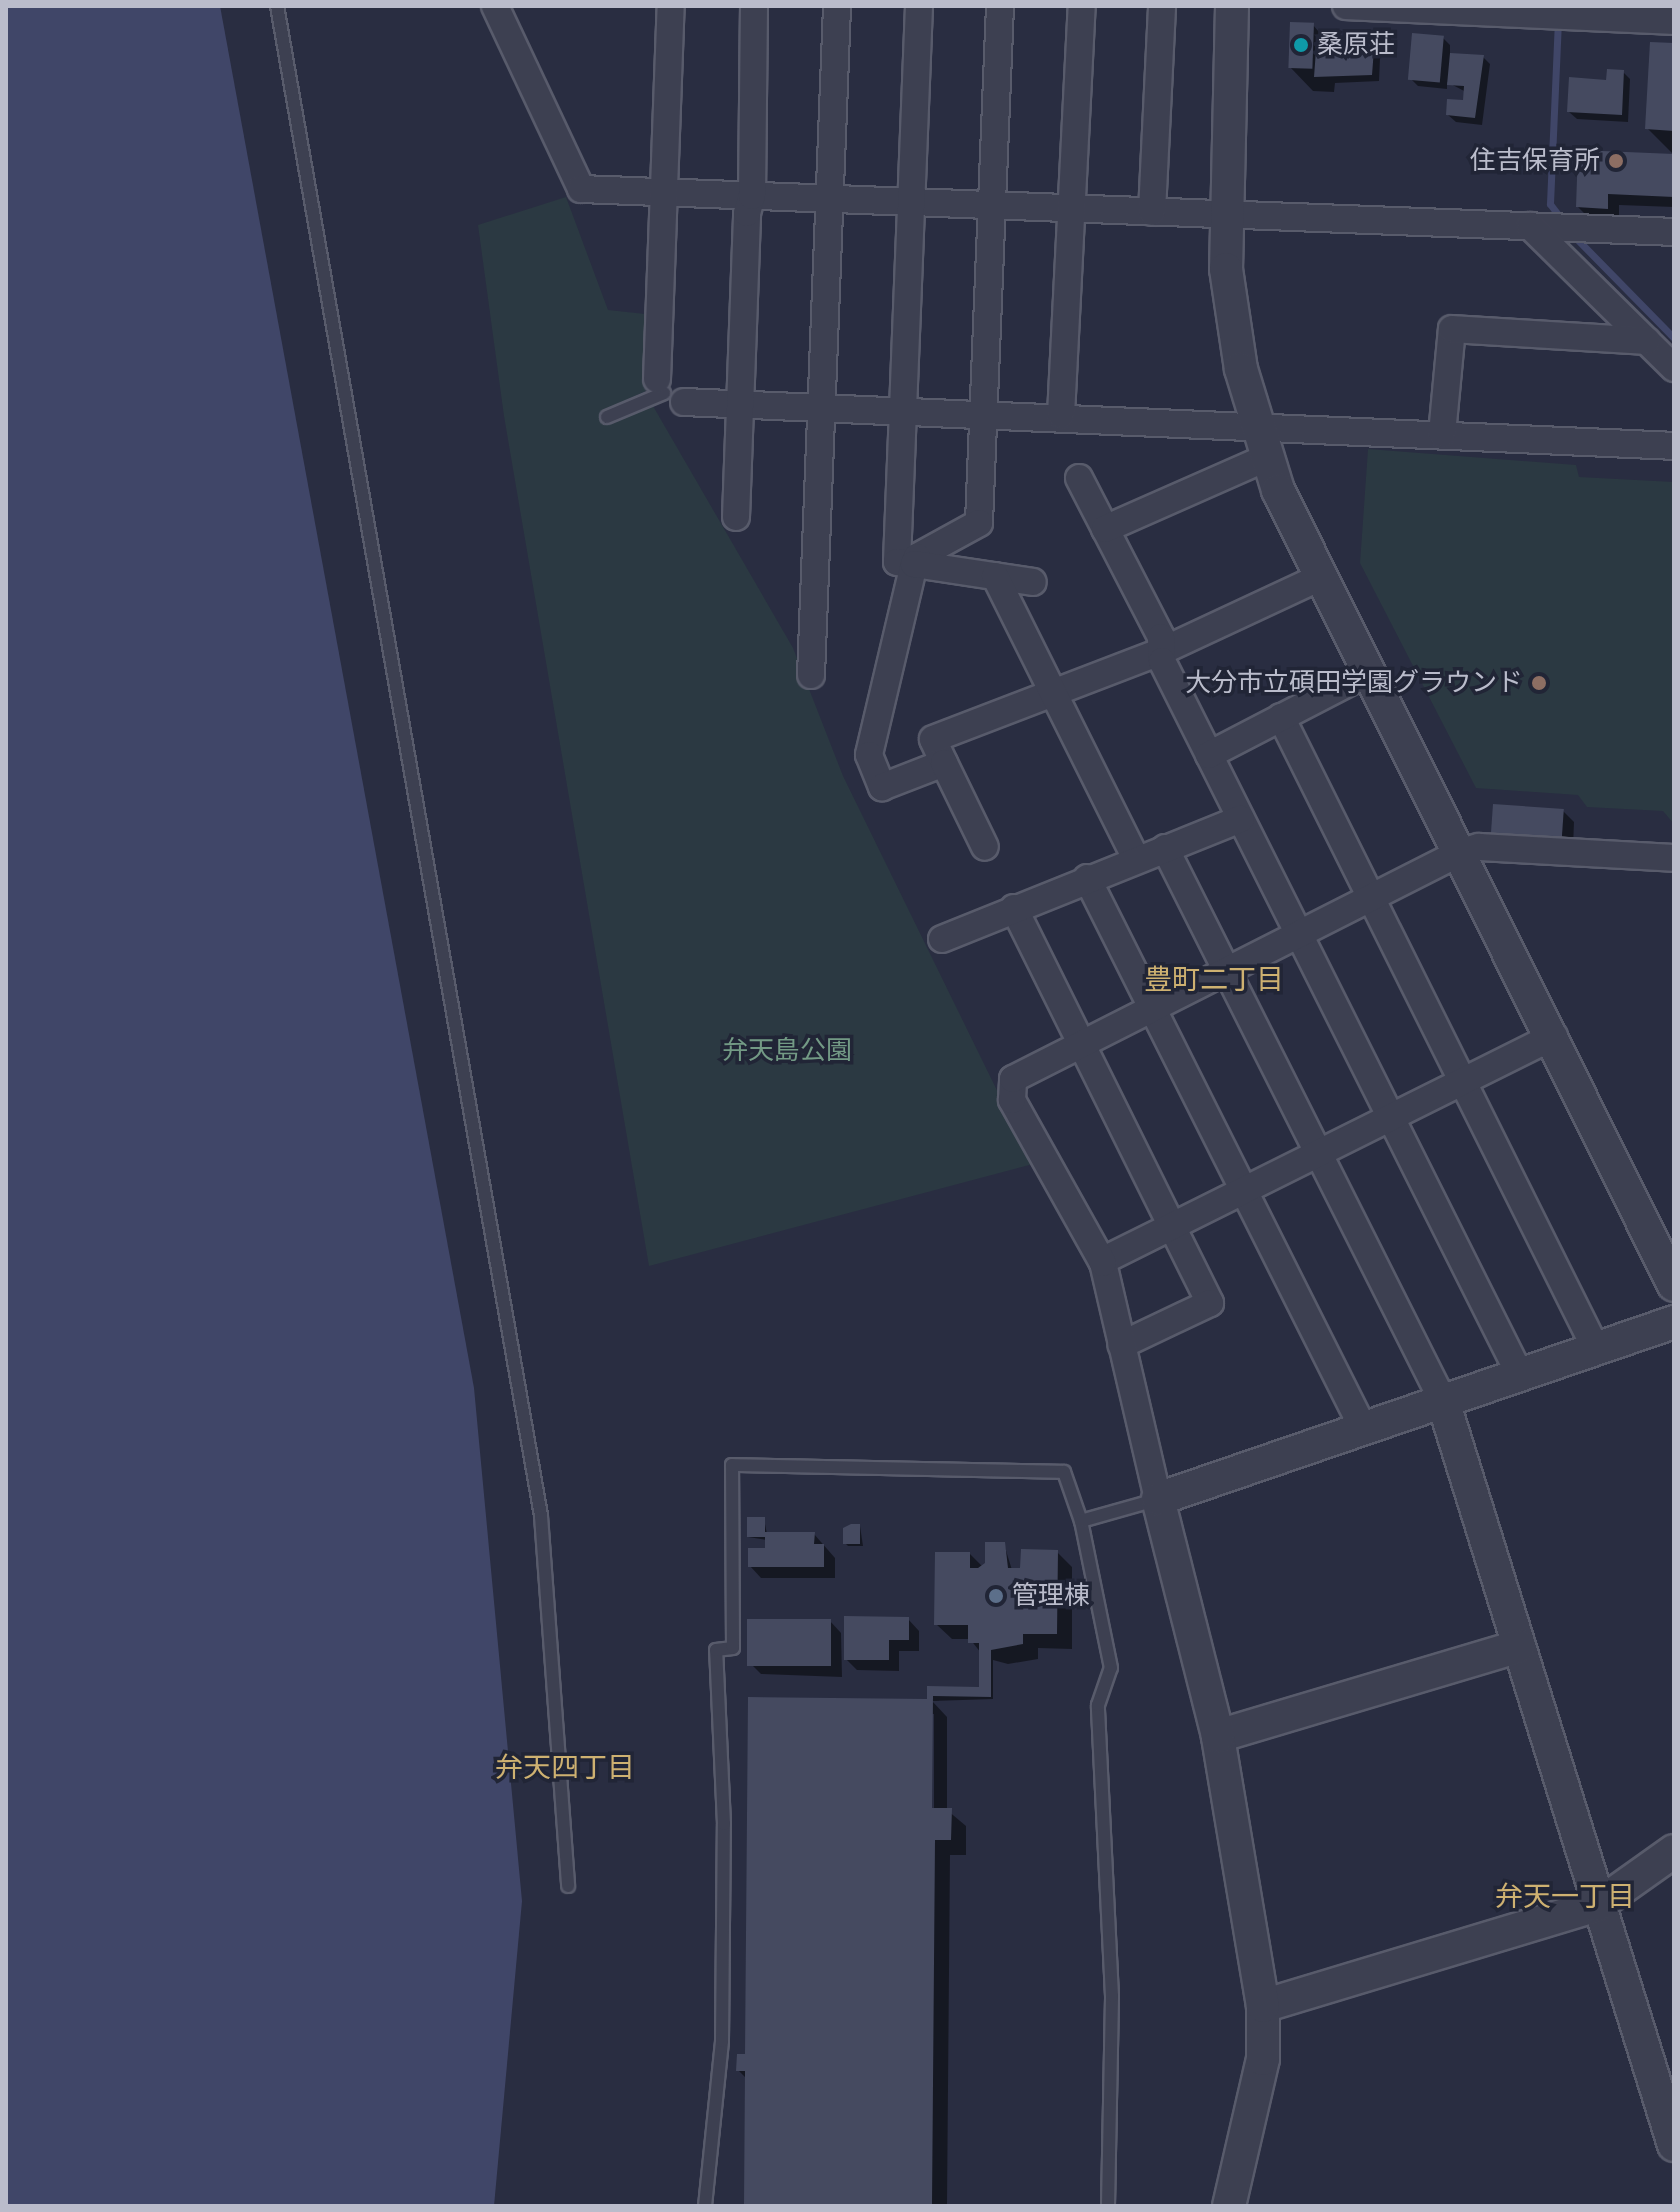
<!DOCTYPE html>
<html>
<head>
<meta charset="utf-8">
<style>
	body { margin:0 }
	#map { position:relative; width:1680px; height:2212px; overflow:hidden; background:#292d41; font-family:"Space Grotesk","Noto Sans JP",sans-serif }
	div>[style] { position:absolute }
	[style*='--x'] { left:calc(var(--x)*1px); top:calc(var(--y)*1px); width:calc(var(--w)*1px); rotate:calc(var(--a)*1deg) }
	.green>* { inset:0; background:#2b3942 }
	.water>* { inset:0; background:#404668 }
	.shadow>* { inset:0; background:#0007 }
	.stream>* { height:7px; margin:-3.5px; padding:0 3.5px; transform-origin:3.5px; border-radius:3.5px; background:#404668 }
	.building>* { inset:0; background:#454a60; transform-origin:0 0 }
	.roads { filter:drop-shadow(2px 0 #585b6b) drop-shadow(-2px 0 #585b6b) drop-shadow(0 2px #585b6b) drop-shadow(0 -2px #585b6b) }
	.service>* { height:12px; margin:-6px; padding:0 6px; transform-origin:6px; border-radius:6px; background:#3d4051 }
	.minor>* { height:26px; margin:-13px; padding:0 13px; transform-origin:13px; border-radius:13px; background:#3d4051 }
	.tertiary>* { height:32px; margin:-16px; padding:0 16px; transform-origin:16px; border-radius:16px; background:#3d4051 }
	.dots>* { width:22px; height:22px; translate:-50% -50%; box-sizing:border-box; border:4px solid #212536; border-radius:50% }
	span { translate:-50% -50%; white-space:nowrap; text-align:center; line-height:1.15; -webkit-text-stroke:7px #212536; paint-order:stroke }
	.poi-label { font-size:26px; color:#babccb }
	.left { translate:0 -50%; text-align:left }
	.right { translate:-100% -50%; text-align:right }
	.park-label { font-size:26px; color:#739a85 }
	.neighbourhood-label { font-size:28px; color:#ceb171 }
	.frame { position:absolute; inset:0; border:8px solid #babccb; pointer-events:none }
</style>
</head>
<body>
<div id="map">
	<div class="green">
		<i style="clip-path:polygon(566px 197px,608px 310px,645px 314px,646px 391px,603px 410px,611px 424px,653px 406px,793px 648px,843px 776px,1033px 1164px,649px 1266px,504px 416px,478px 225px)"></i>
		<i style="clip-path:polygon(1368px 449px,1576px 465px,1579px 477px,1674px 482px,1674px 824px,1663px 811px,1587px 807px,1578px 795px,1476px 788px,1360px 563px)"></i>
	</div>
	<div class="water">
		<i style="clip-path:polygon(6px 6px,220px 6px,474px 1388px,522px 1901px,494px 2206px,6px 2206px)"></i>
	</div>
	<div class="shadow">
		<i style="clip-path:polygon(1313px 25px,1336px 52px,1373px 51px,1380px 58px,1379px 81px,1335px 83px,1334px 92px,1313px 91px,1290px 67px)"></i>
		<i style="clip-path:polygon(1443px 38px,1450px 45px,1450px 55px,1483px 57px,1490px 64px,1482px 125px,1456px 122px,1448px 115px,1465px 102px,1466px 92px,1447px 82px,1447px 89px,1418px 86px,1411px 79px)"></i>
		<i style="clip-path:polygon(1674px 45px,1674px 155px,1647px 128px)"></i>
		<i style="clip-path:polygon(1623px 72px,1630px 79px,1628px 122px,1577px 119px,1569px 112px)"></i>
		<i style="clip-path:polygon(1674px 156px,1674px 207px,1619px 205px,1619px 219px,1589px 218px,1578px 207px)"></i>
		<i style="clip-path:polygon(1563px 811px,1574px 822px,1573px 848px,1505px 844px,1494px 832px)"></i>
		<i style="clip-path:polygon(764px 1519px,767px 1534px,814px 1534px,835px 1558px,835px 1578px,761px 1578px,750px 1566px,767px 1550px,767px 1540px,748px 1537px)"></i>
		<i style="clip-path:polygon(860px 1526px,863px 1546px,848px 1546px,845px 1543px)"></i>
		<i style="clip-path:polygon(evenodd,1004px 1544px,1012px 1570px,1022px 1570px,1057px 1552px,1072px 1567px,1072px 1649px,1038px 1648px,1038px 1659px,1008px 1664px,993px 1660px,993px 1699px,932px 1701px,947px 1717px,947px 1810px,966px 1826px,966px 1855px,950px 1855px,947px 2206px,746px 2206px,747px 2079px,738px 2070px,932px 1701px,929px 1688px,981px 1689px,981px 1653px,970px 1639px,952px 1639px,936px 1624px,970px 1554px,984px 1568px,1004px 1544px,930px 1714px,934px 1714px,934px 1818px,930px 1818px,930px 1714px)"></i>
		<i style="clip-path:polygon(908px 1619px,919px 1631px,919px 1651px,899px 1651px,899px 1671px,857px 1670px,846px 1659px)"></i>
		<i style="clip-path:polygon(830px 1621px,841px 1633px,842px 1677px,761px 1674px,749px 1662px)"></i>
	</div>
	<div class="stream">
		<i style="--x:1558;--y:20;--w:184;--a:92.5"></i>
		<i style="--x:1550;--y:204;--w:20;--a:53"></i>
		<i style="--x:1574;--y:236;--w:143;--a:45.6"></i>
	</div>
	<div class="building">
		<i style="left:1290px;top:22px;width:24px;height:46px;rotate:2deg"></i>
		<i style="left:1412px;top:33px;width:32px;height:47px;rotate:5deg"></i>
		<i style="clip-path:polygon(1650px 42px,1674px 43px,1674px 131px,1645px 129px)"></i>
		<i style="clip-path:polygon(1341px 47px,1374px 49px,1372px 75px,1314px 77px,1316px 50px,1340px 52px)"></i>
		<i style="clip-path:polygon(1450px 53px,1484px 55px,1475px 118px,1446px 115px,1447px 99px,1463px 100px,1464px 86px,1447px 85px)"></i>
		<i style="clip-path:polygon(1607px 69px,1624px 70px,1622px 115px,1567px 112px,1569px 77px,1606px 80px)"></i>
		<i style="clip-path:polygon(1578px 150px,1674px 154px,1674px 197px,1608px 194px,1608px 209px,1576px 207px)"></i>
		<i style="left:1493px;top:804px;width:71px;height:29px;rotate:4deg"></i>
		<i style="left:747px;top:1517px;width:18px;height:20px"></i>
		<i style="clip-path:polygon(851px 1524px,860px 1524px,860px 1544px,843px 1544px,843px 1528px)"></i>
		<i style="clip-path:polygon(765px 1532px,815px 1532px,814px 1544px,824px 1544px,824px 1567px,748px 1567px,748px 1548px,765px 1548px)"></i>
		<i style="clip-path:polygon(985px 1542px,1005px 1542px,1008px 1568px,1020px 1568px,1021px 1549px,1058px 1550px,1057px 1634px,1023px 1634px,1023px 1644px,991px 1650px,991px 1697px,933px 1696px,932px 1808px,952px 1808px,951px 1840px,935px 1840px,932px 2206px,744px 2206px,745px 2071px,736px 2071px,737px 2054px,745px 2054px,748px 1697px,927px 1699px,927px 1686px,979px 1687px,979px 1643px,968px 1643px,968px 1625px,934px 1625px,935px 1552px,970px 1552px,970px 1568px,978px 1568px,985px 1563px)"></i>
		<i style="clip-path:polygon(844px 1616px,909px 1617px,909px 1640px,889px 1640px,889px 1660px,844px 1660px)"></i>
		<i style="left:831px;top:1619px;width:47px;height:84px;rotate:90deg"></i>
	</div>
	<div class="roads">
		<div class="service">
			<i style="--x:277;--y:6;--w:1533;--a:80.08"></i>
			<i style="--x:541;--y:1516;--w:371;--a:85.8"></i>
			<i style="--x:607;--y:417;--w:62;--a:-22.8"></i>
			<i style="--x:705;--y:2206;--w:166;--a:-84.1"></i>
			<i style="--x:722;--y:2041;--w:217;--a:-89.5"></i>
			<i style="--x:724;--y:1824;--w:174;--a:-92.6"></i>
			<i style="--x:716;--y:1650;--w:17;--a:-7"></i>
			<i style="--x:733;--y:1648;--w:183;--a:-90.3"></i>
			<i style="--x:732;--y:1465;--w:332;--a:1.2"></i>
			<i style="--x:1064;--y:1472;--w:52;--a:70.9"></i>
			<i style="--x:1108;--y:2206;--w:210;--a:-88.9"></i>
			<i style="--x:1112;--y:1996;--w:291;--a:-92.8"></i>
			<i style="--x:1098;--y:1705;--w:39;--a:-71"></i>
			<i style="--x:1111;--y:1668;--w:150;--a:-101.5"></i>
			<i style="--x:1081;--y:1521;--w:77;--a:-15.8"></i>
		</div>
		<div class="minor">
			<i style="--x:495;--y:6;--w:202;--a:64.8"></i>
			<i style="--x:581;--y:189;--w:1094;--a:2.25"></i>
			<i style="--x:919;--y:6;--w:556;--a:92.27"></i>
			<i style="--x:897;--y:562;--w:17;--a:7"></i>
			<i style="--x:914;--y:564;--w:196;--a:103.3"></i>
			<i style="--x:869;--y:755;--w:35;--a:68"></i>
			<i style="--x:882;--y:787;--w:66;--a:-21.2"></i>
			<i style="--x:944;--y:763;--w:26;--a:-115"></i>
			<i style="--x:933;--y:739;--w:245;--a:-21"></i>
			<i style="--x:1162;--y:651;--w:175;--a:-25"></i>
			<i style="--x:1000;--y:6;--w:517;--a:92.33"></i>
			<i style="--x:979;--y:523;--w:71;--a:151.3"></i>
			<i style="--x:917;--y:557;--w:8;--a:113"></i>
			<i style="--x:914;--y:564;--w:120;--a:8.6"></i>
			<i style="--x:1346;--y:6;--w:328;--a:2.6"></i>
			<i style="--x:1152;--y:212;--w:206;--a:-87.2"></i>
			<i style="--x:1530;--y:226;--w:202;--a:44.6"></i>
			<i style="--x:657;--y:379;--w:373;--a:-87.9"></i>
			<i style="--x:684;--y:402;--w:991;--a:2.54"></i>
			<i style="--x:1061;--y:415;--w:410;--a:-87.1"></i>
			<i style="--x:1442;--y:434;--w:105;--a:-84.6"></i>
			<i style="--x:1452;--y:329;--w:195;--a:3.5"></i>
			<i style="--x:1079;--y:478;--w:179;--a:62.7"></i>
			<i style="--x:1161;--y:637;--w:24;--a:88"></i>
			<i style="--x:1162;--y:661;--w:799;--a:63.37"></i>
			<i style="--x:736;--y:517;--w:304;--a:-87.9"></i>
			<i style="--x:747;--y:213;--w:18;--a:-74"></i>
			<i style="--x:752;--y:196;--w:190;--a:-89.4"></i>
			<i style="--x:1105;--y:529;--w:178;--a:-23.8"></i>
			<i style="--x:995;--y:576;--w:316;--a:63.5"></i>
			<i style="--x:811;--y:675;--w:670;--a:-87.77"></i>
			<i style="--x:1281;--y:717;--w:706;--a:63.51"></i>
			<i style="--x:1209;--y:755;--w:180;--a:-27.4"></i>
			<i style="--x:944;--y:763;--w:93;--a:64"></i>
			<i style="--x:1165;--y:848;--w:619;--a:63.31"></i>
			<i style="--x:1087;--y:878;--w:615;--a:63.35"></i>
			<i style="--x:1014;--y:908;--w:441;--a:63.6"></i>
			<i style="--x:1210;--y:1303;--w:98;--a:154.7"></i>
			<i style="--x:942;--y:939;--w:322;--a:-21.9"></i>
			<i style="--x:1102;--y:1261;--w:505;--a:-26.46"></i>
			<i style="--x:1158;--y:1499;--w:242;--a:-103.1"></i>
			<i style="--x:1103;--y:1263;--w:187;--a:-119.2"></i>
			<i style="--x:1012;--y:1100;--w:21;--a:-87"></i>
			<i style="--x:1013;--y:1079;--w:502;--a:-26.87"></i>
			<i style="--x:1461;--y:852;--w:19;--a:-16"></i>
			<i style="--x:1479;--y:847;--w:195;--a:3.2"></i>
		</div>
		<div class="tertiary">
			<i style="--x:1232;--y:6;--w:263;--a:91.3"></i>
			<i style="--x:1226;--y:269;--w:101;--a:81.5"></i>
			<i style="--x:1241;--y:369;--w:127;--a:73"></i>
			<i style="--x:1278;--y:490;--w:888;--a:63.52"></i>
			<i style="--x:1443;--y:1401;--w:779;--a:72.75"></i>
			<i style="--x:1218;--y:1736;--w:314;--a:-16.6"></i>
			<i style="--x:1263;--y:2006;--w:350;--a:-16.8"></i>
			<i style="--x:1598;--y:1905;--w:93;--a:-35.4"></i>
			<i style="--x:1229;--y:2206;--w:151;--a:-77"></i>
			<i style="--x:1263;--y:2059;--w:53;--a:-90"></i>
			<i style="--x:1263;--y:2006;--w:274;--a:-99.5"></i>
			<i style="--x:1218;--y:1736;--w:244;--a:-104.2"></i>
			<i style="--x:1158;--y:1499;--w:546;--a:-18.93"></i>
		</div>
	</div>
	<div class="dots">
		<i style="left:1301px;top:45px;background:#0f9aa8"></i>
		<i style="left:1616px;top:161px;background:#8d6e63"></i>
		<i style="left:1539px;top:683px;background:#8d6e63"></i>
		<i style="left:996px;top:1596px;background:#5c6f8a"></i>
	</div>
	<div class="poi-label">
		<span class="left" style="left:1317px;top:45px">桑原荘</span>
		<span class="right" style="left:1600px;top:161px">住吉保育所</span>
		<span class="right" style="left:1523px;top:683px">大分市立碩田学園グラウンド</span>
		<span class="left" style="left:1012px;top:1596px">管理棟</span>
	</div>
	<div class="park-label">
		<span style="left:787px;top:1051px">弁天島公園</span>
	</div>
	<div class="neighbourhood-label">
		<span style="left:1214px;top:979px">豊町二丁目</span>
		<span style="left:565px;top:1767px">弁天四丁目</span>
		<span style="left:1565px;top:1896px">弁天一丁目</span>
	</div>
	<div class="frame"></div>
</div>
</body>
</html>
